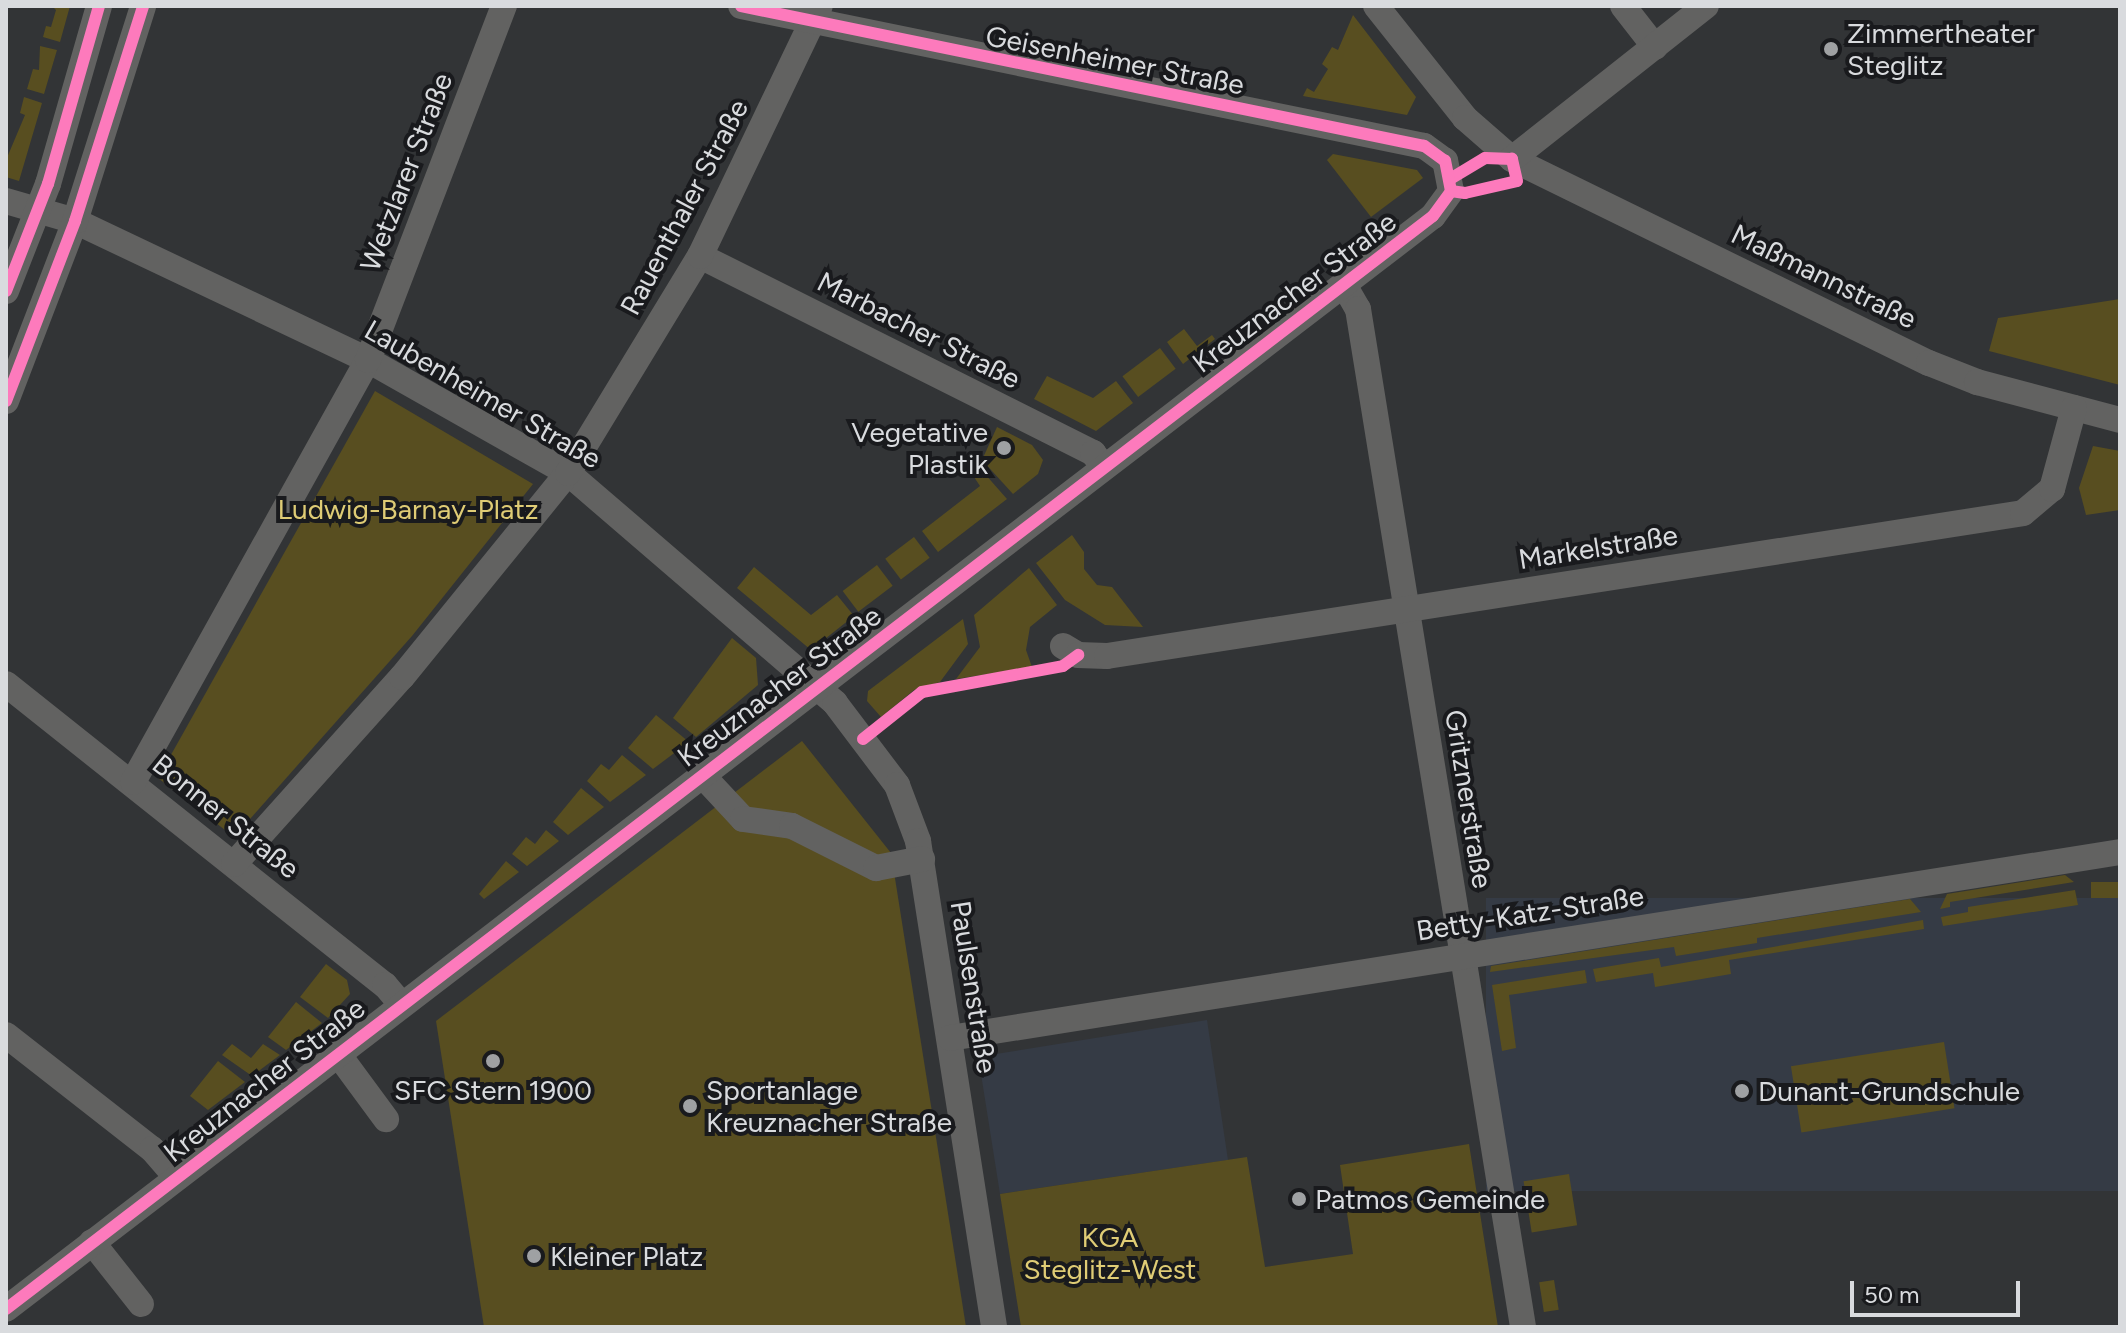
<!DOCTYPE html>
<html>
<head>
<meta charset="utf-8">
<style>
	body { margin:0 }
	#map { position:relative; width:2126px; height:1333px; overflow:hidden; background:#323436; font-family:Figtree,sans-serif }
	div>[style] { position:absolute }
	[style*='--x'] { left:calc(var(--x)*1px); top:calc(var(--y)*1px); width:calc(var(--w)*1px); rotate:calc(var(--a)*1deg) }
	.built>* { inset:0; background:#353b45; transform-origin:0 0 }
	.green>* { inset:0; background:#584e20; transform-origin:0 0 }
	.minor>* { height:26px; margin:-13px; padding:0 13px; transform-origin:13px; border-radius:13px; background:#626261 }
	.cycleway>* { height:12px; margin:-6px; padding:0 6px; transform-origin:6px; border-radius:6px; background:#fd7abc }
	.dots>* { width:22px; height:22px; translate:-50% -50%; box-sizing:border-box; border:4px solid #191a1d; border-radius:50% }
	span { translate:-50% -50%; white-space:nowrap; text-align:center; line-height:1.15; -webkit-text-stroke:8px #191a1d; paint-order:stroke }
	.poi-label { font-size:28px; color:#d9dbde }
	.left { translate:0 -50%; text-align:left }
	.right { translate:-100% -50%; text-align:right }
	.street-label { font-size:28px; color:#d9dbde }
	.park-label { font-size:28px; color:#dfcc75 }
	.frame { position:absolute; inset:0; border:8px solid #d9dbde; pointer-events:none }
	.scale { position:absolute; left:1850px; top:1281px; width:170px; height:36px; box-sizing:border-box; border:4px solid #d9dbde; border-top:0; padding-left:10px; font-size:24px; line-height:28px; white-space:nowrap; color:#d9dbde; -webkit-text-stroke:6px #191a1d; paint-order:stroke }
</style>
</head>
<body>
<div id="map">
	<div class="built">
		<i style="left:2120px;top:898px;width:293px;height:634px;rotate:90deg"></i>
		<i style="clip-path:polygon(1207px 1020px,1228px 1160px,1000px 1194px,981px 1074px,996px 1054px)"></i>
	</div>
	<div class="green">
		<i style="clip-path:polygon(52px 6px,70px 6px,60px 42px,43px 37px,46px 26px,51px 27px,56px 10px)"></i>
		<i style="clip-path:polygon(1353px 15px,1416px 97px,1407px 115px,1303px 96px,1307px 88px,1314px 92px,1328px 69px,1322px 64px,1332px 47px,1338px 50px)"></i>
		<i style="clip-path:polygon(40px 46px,57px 50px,44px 94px,27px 89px,33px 69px,39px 70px)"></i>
		<i style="clip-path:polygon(24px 97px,42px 103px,19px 181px,6px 177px,6px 160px,25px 115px,20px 113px)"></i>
		<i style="clip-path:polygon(1333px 154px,1417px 170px,1423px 178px,1371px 217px,1327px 160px)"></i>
		<i style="clip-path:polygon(2120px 299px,2120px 385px,1989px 351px,1998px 318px)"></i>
		<i style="clip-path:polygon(1184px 329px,1197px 346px,1212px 335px,1215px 339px,1183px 364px,1167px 342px)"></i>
		<i style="left:1160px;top:348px;width:26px;height:47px;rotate:53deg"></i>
		<i style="clip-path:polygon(1047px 376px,1093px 398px,1116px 381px,1133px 403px,1096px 431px,1034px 399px)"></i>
		<i style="clip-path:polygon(375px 391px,533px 484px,412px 636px,234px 837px,158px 778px)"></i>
		<i style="clip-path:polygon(997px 427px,1032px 445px,1043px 460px,1038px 474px,1013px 494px,982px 460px)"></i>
		<i style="clip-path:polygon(2093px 446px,2120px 451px,2120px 510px,2086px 515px,2079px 488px)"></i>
		<i style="clip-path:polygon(977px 465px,1007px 499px,938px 552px,922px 531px,980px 486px,970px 471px)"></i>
		<i style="clip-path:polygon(1072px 535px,1084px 552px,1084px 569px,1097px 585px,1112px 587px,1143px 627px,1105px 625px,1065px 600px,1036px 563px)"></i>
		<i style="left:914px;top:537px;width:26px;height:36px;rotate:53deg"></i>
		<i style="left:877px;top:565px;width:26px;height:43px;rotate:53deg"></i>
		<i style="clip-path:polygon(754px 567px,811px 615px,837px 595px,854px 616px,811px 650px,737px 588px)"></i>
		<i style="clip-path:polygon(1029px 568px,1057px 605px,1030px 627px,1026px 650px,1032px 667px,956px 679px,980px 647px,974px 615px)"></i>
		<i style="clip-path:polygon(963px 619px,968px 644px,940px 682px,914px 690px,881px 717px,867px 701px,868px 691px)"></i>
		<i style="clip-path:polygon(732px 638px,756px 658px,758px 685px,696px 737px,673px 718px)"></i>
		<i style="clip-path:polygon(656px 715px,689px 742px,653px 769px,628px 748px)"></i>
		<i style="clip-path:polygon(802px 741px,891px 853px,966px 1327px,484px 1327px,436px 1021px)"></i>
		<i style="clip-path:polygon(622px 755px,646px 775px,610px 802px,587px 781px,601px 764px,609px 770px)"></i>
		<i style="clip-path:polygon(581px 788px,604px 807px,568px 835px,553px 822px)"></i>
		<i style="clip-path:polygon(546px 830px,559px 841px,527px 866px,512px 854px,526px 837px,535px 844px)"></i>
		<i style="clip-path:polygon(506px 861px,519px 872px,484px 899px,479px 894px)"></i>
		<i style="clip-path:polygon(2065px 875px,2074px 882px,1950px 902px,1950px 907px,1940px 909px,1947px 894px)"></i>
		<i style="left:2120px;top:882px;width:16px;height:29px;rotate:90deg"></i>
		<i style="clip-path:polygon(2075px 890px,2078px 905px,1943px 926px,1941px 917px,1968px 912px,1968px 907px)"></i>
		<i style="clip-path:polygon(1910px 899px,1921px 912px,1757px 938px,1757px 943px,1676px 956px,1674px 947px,1490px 972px,1491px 966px)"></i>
		<i style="clip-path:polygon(1923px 920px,1924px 929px,1729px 960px,1731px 974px,1655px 987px,1653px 973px,1596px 982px,1593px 969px,1659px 958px,1661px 967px)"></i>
		<i style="clip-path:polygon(326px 964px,347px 980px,350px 994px,328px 1018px,300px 997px)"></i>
		<i style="clip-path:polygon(1585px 970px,1587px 983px,1509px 995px,1516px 1048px,1502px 1051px,1492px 985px)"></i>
		<i style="clip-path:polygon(296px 1002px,322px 1023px,286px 1050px,268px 1037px)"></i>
		<i style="left:1944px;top:1042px;width:67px;height:155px;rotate:81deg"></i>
		<i style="clip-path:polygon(232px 1044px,251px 1058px,263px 1044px,280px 1055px,252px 1076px,222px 1055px)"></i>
		<i style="clip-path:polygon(218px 1061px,245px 1082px,208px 1110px,190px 1096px)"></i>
		<i style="clip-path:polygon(1469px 1144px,1498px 1327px,1021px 1327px,1000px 1194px,1247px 1157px,1265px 1267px,1353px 1254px,1340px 1165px)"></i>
		<i style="left:1569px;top:1174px;width:52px;height:46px;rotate:81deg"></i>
		<i style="left:1554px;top:1280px;width:30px;height:15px;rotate:81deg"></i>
	</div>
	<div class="minor">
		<i style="--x:1376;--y:6;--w:143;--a:51.5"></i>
		<i style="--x:1465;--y:118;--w:62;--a:41.1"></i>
		<i style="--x:1512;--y:159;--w:464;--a:26.1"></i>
		<i style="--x:1929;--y:363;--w:52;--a:21.6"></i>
		<i style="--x:1977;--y:382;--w:148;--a:14.9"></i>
		<i style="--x:1623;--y:6;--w:52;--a:52"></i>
		<i style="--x:1512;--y:159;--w:247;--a:-38.3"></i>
		<i style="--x:6;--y:201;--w:72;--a:16.2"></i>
		<i style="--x:75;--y:221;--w:324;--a:25.4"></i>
		<i style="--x:368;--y:360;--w:230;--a:29.5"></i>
		<i style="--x:568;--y:473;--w:352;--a:40.7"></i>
		<i style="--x:835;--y:703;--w:103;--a:52.9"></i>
		<i style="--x:897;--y:785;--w:60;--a:69.4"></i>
		<i style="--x:918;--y:841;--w:492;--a:81.1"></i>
		<i style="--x:700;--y:256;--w:440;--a:26.6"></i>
		<i style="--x:1093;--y:453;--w:18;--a:52"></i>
		<i style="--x:1344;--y:285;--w:28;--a:60"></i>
		<i style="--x:1358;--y:309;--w:1031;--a:80.79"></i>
		<i style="--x:6;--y:291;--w:115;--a:-68.6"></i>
		<i style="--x:48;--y:184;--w:185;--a:-74"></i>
		<i style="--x:6;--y:401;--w:193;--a:-69"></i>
		<i style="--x:75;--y:221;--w:225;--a:-72.4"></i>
		<i style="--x:1063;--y:646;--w:17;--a:31"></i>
		<i style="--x:1078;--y:655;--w:29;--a:2"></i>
		<i style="--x:1107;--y:656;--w:927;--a:-8.87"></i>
		<i style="--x:2023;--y:513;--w:38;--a:-40"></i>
		<i style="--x:2052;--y:489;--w:84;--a:-74.8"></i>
		<i style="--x:6;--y:684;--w:484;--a:38.5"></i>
		<i style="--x:385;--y:985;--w:26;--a:50"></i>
		<i style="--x:702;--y:775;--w:60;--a:47"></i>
		<i style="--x:743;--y:819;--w:49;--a:8.1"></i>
		<i style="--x:792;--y:826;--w:94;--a:26.6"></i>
		<i style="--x:876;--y:868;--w:47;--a:-11.1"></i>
		<i style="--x:133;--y:782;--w:483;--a:-60.9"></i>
		<i style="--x:368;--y:360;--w:379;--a:-69"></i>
		<i style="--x:234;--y:864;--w:251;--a:-48.1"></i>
		<i style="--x:402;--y:677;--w:263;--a:-50.9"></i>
		<i style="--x:568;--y:473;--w:254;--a:-58.7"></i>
		<i style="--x:700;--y:256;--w:277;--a:-64.4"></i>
		<i style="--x:6;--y:1035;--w:185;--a:38"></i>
		<i style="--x:152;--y:1149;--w:38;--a:49"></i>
		<i style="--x:950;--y:1038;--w:1185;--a:-9.03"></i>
		<i style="--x:338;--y:1054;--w:81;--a:53.6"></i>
		<i style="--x:92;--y:1242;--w:79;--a:51.7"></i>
		<i style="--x:6;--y:1309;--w:1797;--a:-37.45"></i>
		<i style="--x:1433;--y:216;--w:31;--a:-54"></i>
		<i style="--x:1451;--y:191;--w:31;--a:-101"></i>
		<i style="--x:1445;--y:161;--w:26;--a:-144"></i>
		<i style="--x:1424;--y:146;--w:697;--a:-168.42"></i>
	</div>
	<div class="cycleway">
		<i style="--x:1451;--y:191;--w:14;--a:8"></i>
		<i style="--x:1465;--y:193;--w:53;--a:-13"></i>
		<i style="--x:1517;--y:181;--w:23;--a:-103"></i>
		<i style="--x:1512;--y:159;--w:27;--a:-178"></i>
		<i style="--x:1485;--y:158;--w:39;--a:149"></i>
		<i style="--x:6;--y:291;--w:115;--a:-68.6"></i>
		<i style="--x:48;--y:184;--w:185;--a:-74"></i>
		<i style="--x:6;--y:401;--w:193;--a:-69"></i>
		<i style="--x:75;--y:221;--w:225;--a:-72.4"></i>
		<i style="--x:863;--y:739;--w:75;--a:-38.5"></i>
		<i style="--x:922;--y:692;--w:143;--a:-10.4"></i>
		<i style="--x:1063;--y:666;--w:19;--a:-36"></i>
		<i style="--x:6;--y:1309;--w:1797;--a:-37.45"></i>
		<i style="--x:1433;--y:216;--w:31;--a:-54"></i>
		<i style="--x:1451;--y:191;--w:31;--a:-101"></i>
		<i style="--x:1445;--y:161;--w:26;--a:-144"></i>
		<i style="--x:1424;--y:146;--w:697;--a:-168.42"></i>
	</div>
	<div class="dots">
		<i style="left:1831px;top:49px;background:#9fa1a3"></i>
		<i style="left:1004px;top:448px;background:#9fa1a3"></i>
		<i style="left:493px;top:1061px;background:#9fa1a3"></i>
		<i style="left:1742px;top:1091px;background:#9fa1a3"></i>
		<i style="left:690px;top:1106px;background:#9fa1a3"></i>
		<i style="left:1299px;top:1199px;background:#9fa1a3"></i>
		<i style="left:534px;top:1256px;background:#9fa1a3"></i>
	</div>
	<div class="poi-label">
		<span class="left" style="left:1847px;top:49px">Zimmertheater<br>Steglitz</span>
		<span class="right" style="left:988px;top:448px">Vegetative<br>Plastik</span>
		<span style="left:493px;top:1090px">SFC Stern 1900</span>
		<span class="left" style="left:706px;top:1106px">Sportanlage<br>Kreuznacher Straße</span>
		<span class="left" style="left:1758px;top:1091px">Dunant-Grundschule</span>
		<span class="left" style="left:1315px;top:1199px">Patmos Gemeinde</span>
		<span class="left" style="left:550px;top:1256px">Kleiner Platz</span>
	</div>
	<div class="street-label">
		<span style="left:1115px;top:60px;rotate:11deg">Geisenheimer Straße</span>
		<span style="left:406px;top:172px;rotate:-69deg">Wetzlarer Straße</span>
		<span style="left:684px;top:207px;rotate:-62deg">Rauenthaler Straße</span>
		<span style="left:1824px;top:276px;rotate:26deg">Maßmannstraße</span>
		<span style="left:1294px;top:292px;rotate:-37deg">Kreuznacher Straße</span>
		<span style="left:919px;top:330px;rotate:27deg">Marbacher Straße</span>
		<span style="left:483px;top:394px;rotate:30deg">Laubenheimer Straße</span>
		<span style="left:1598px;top:547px;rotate:-9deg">Markelstraße</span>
		<span style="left:779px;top:686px;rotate:-37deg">Kreuznacher Straße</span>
		<span style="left:1469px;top:799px;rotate:81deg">Gritznerstraße</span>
		<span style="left:226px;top:816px;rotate:39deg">Bonner Straße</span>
		<span style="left:1530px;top:913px;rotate:-9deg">Betty-Katz-Straße</span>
		<span style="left:974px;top:987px;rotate:81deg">Paulsenstraße</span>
		<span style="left:264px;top:1080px;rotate:-38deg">Kreuznacher Straße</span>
	</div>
	<div class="park-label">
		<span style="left:408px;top:509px">Ludwig-Barnay-Platz</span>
		<span style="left:1110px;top:1253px">KGA<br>Steglitz-West</span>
	</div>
	<div class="frame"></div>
	<div class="scale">50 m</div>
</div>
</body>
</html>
